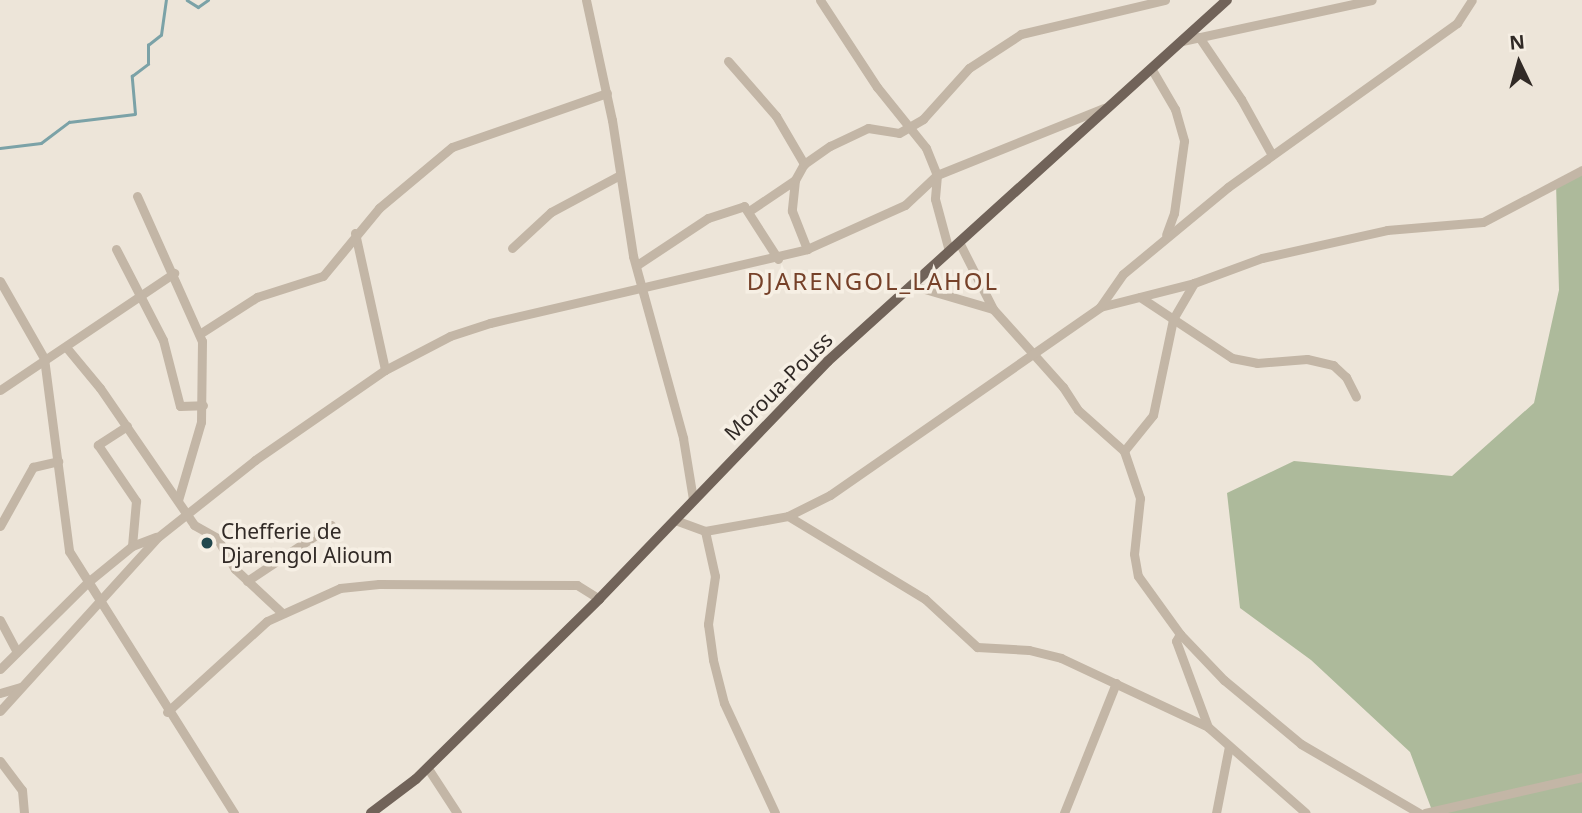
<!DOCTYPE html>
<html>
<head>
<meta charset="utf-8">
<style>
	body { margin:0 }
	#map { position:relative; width:1582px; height:813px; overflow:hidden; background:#ede5d9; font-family:"Noto Sans",sans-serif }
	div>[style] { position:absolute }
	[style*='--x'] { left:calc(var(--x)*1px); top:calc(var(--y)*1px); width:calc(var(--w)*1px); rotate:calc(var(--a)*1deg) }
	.green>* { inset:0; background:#adba9b }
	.stream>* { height:2.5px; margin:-1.25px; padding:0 1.25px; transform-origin:1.25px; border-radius:1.25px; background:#7ba2a7 }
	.minor>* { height:9px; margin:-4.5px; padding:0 4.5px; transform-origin:4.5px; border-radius:4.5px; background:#c3b6a6 }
	.major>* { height:10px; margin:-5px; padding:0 5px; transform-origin:5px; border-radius:5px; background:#716359 }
	.dots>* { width:19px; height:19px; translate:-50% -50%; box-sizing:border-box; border:4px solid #f6efe4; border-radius:50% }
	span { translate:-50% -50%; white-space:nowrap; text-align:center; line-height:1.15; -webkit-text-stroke:7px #f6efe4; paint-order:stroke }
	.street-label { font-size:21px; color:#312a26 }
	.poi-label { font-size:21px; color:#312a26 }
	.left { translate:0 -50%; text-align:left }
	.quarter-label { font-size:24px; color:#764129; letter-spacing:2px }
	.north { position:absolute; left:1484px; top:28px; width:70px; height:70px; -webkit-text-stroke:5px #f6efe4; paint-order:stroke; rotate:355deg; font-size:19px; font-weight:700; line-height:28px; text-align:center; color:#312a26 }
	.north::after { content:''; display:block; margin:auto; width:24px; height:32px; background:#312a26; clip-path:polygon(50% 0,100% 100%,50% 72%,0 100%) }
</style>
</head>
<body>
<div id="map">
	<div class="green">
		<i style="clip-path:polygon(1582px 170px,1582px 813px,1433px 813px,1410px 752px,1311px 660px,1240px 608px,1227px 493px,1294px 461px,1452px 476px,1534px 403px,1559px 290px,1556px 183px)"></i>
	</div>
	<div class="stream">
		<i style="--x:187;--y:0;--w:13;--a:32"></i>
		<i style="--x:198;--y:7;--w:12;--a:-35"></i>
		<i style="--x:0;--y:148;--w:41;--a:-7"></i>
		<i style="--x:41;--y:143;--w:35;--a:-37"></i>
		<i style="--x:69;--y:122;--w:66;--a:-6.9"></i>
		<i style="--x:135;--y:114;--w:38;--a:-95"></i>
		<i style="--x:132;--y:76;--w:20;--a:-37"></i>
		<i style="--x:148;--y:64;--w:19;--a:-90"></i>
		<i style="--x:148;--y:45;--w:16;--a:-38"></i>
		<i style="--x:161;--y:35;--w:35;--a:-82"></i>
	</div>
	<div class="minor">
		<i style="--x:586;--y:0;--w:123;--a:77.8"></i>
		<i style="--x:612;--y:120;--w:138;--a:81.2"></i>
		<i style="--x:633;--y:256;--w:189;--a:74.6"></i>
		<i style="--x:683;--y:438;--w:62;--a:80.7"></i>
		<i style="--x:820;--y:0;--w:104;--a:56.8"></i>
		<i style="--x:877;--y:87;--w:78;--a:51.2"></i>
		<i style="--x:926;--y:148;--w:29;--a:68"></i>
		<i style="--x:937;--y:175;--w:24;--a:95"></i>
		<i style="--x:935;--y:199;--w:54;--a:74.9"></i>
		<i style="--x:1199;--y:37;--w:75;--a:55.9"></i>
		<i style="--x:1241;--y:99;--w:64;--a:61"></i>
		<i style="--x:1182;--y:41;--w:194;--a:-12.2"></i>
		<i style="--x:728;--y:61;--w:73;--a:48.9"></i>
		<i style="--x:776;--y:116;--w:56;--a:59.7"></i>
		<i style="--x:1151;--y:68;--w:48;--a:59.7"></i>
		<i style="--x:1175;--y:109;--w:33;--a:74"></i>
		<i style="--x:1184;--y:141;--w:73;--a:97.9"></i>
		<i style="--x:1174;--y:213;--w:23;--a:110"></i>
		<i style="--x:795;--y:180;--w:31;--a:96"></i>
		<i style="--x:792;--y:211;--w:41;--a:68.5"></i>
		<i style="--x:137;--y:196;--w:159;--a:65.9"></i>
		<i style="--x:202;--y:341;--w:81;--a:90.7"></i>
		<i style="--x:201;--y:422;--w:81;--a:106.4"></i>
		<i style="--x:749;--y:211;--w:55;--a:-34"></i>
		<i style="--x:795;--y:180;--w:18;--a:-61"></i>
		<i style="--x:804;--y:164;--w:32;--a:-35"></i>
		<i style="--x:830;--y:146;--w:42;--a:-25.3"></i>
		<i style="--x:868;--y:128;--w:31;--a:9"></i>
		<i style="--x:899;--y:133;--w:28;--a:-30"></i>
		<i style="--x:923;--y:119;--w:69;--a:-48"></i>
		<i style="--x:969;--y:68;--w:62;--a:-33.2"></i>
		<i style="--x:1021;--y:34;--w:148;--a:-13.3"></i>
		<i style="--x:355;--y:233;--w:140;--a:77.6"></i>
		<i style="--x:959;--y:242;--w:75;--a:63.1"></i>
		<i style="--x:993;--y:309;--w:105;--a:48.1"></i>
		<i style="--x:1063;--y:387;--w:27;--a:57"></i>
		<i style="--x:1078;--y:410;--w:62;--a:41.7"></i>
		<i style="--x:1124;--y:451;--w:50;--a:71.2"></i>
		<i style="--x:1140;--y:498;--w:56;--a:96.1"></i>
		<i style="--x:1134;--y:554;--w:22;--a:80"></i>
		<i style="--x:1138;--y:576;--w:72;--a:54.1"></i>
		<i style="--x:1180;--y:634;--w:64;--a:46.3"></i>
		<i style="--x:1224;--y:680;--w:100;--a:39.7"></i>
		<i style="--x:1301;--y:744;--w:137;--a:30.3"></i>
		<i style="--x:512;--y:248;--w:53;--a:-42.7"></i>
		<i style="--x:551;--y:212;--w:78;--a:-28.2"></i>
		<i style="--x:116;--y:249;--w:102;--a:62.7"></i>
		<i style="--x:163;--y:340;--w:68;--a:75.6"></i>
		<i style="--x:180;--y:406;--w:23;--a:-2"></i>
		<i style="--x:637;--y:265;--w:85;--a:-33.5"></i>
		<i style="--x:708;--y:218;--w:38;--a:-18"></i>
		<i style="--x:744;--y:206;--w:63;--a:57.3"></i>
		<i style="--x:0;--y:281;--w:89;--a:60.3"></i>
		<i style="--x:44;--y:358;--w:195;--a:82.6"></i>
		<i style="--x:69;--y:551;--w:310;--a:57.8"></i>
		<i style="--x:911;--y:285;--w:85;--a:16.3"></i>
		<i style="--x:1140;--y:297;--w:110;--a:33.5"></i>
		<i style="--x:1232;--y:358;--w:25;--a:11"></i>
		<i style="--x:1257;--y:363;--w:50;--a:-4.6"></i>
		<i style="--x:1307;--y:359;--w:27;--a:13"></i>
		<i style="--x:1333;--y:365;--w:18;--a:43"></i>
		<i style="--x:1346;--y:377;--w:22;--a:63"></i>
		<i style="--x:1100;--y:307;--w:97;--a:-14.3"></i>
		<i style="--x:1194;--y:283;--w:72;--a:-20.2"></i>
		<i style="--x:1262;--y:258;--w:128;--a:-12.6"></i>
		<i style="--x:1387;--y:230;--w:96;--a:-4.8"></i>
		<i style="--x:1483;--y:222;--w:112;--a:-27.7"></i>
		<i style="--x:201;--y:333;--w:67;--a:-32.7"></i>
		<i style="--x:257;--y:297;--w:69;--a:-17.7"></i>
		<i style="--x:323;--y:276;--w:88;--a:-50.5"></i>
		<i style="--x:379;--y:208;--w:95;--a:-39.9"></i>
		<i style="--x:452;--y:147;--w:164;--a:-19.2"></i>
		<i style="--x:66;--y:347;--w:53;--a:50.3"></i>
		<i style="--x:100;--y:388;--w:166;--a:55.5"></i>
		<i style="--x:194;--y:525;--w:26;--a:29"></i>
		<i style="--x:217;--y:538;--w:36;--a:60"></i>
		<i style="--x:235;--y:569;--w:63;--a:43.1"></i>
		<i style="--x:0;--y:390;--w:210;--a:-33.9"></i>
		<i style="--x:127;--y:426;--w:35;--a:147"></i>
		<i style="--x:98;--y:445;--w:68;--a:55.8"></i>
		<i style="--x:136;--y:501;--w:45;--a:95.1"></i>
		<i style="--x:1124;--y:451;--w:46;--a:-51.1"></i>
		<i style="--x:1153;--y:415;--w:98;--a:-78.2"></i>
		<i style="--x:1173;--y:319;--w:42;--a:-59.7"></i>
		<i style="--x:788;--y:516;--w:160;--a:31.2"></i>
		<i style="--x:925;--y:599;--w:71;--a:42.7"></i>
		<i style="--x:977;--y:647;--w:52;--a:3.3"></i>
		<i style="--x:1029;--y:650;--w:33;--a:14"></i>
		<i style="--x:1061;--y:658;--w:162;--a:25.1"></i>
		<i style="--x:1208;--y:727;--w:130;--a:41.3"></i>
		<i style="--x:675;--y:520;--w:32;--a:20"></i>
		<i style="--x:705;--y:531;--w:84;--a:-10.2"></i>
		<i style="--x:788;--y:516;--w:47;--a:-26.6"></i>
		<i style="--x:830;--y:495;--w:329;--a:-34.8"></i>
		<i style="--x:1100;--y:307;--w:40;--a:-55.1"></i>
		<i style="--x:1123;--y:274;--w:136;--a:-39.6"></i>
		<i style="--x:1228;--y:187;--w:282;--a:-35.6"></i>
		<i style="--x:1457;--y:23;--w:27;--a:-57"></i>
		<i style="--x:0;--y:526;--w:68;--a:-60.8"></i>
		<i style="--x:33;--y:467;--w:26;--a:-13"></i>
		<i style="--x:705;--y:531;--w:46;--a:77.5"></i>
		<i style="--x:715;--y:576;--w:49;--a:98.3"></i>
		<i style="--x:708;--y:624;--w:36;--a:82"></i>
		<i style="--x:713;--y:660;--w:44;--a:75.7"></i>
		<i style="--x:724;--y:703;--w:121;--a:65.1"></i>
		<i style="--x:247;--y:581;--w:101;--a:-33.7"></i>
		<i style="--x:0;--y:620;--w:36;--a:62"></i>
		<i style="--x:1180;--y:634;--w:8;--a:120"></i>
		<i style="--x:1176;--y:641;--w:92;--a:69.6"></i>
		<i style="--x:0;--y:669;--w:124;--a:-44.7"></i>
		<i style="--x:88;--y:582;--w:57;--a:-39.3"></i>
		<i style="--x:132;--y:546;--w:26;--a:-21"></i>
		<i style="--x:0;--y:693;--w:22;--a:-16"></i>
		<i style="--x:0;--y:711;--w:235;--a:-47.8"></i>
		<i style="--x:158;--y:537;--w:124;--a:-38.4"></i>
		<i style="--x:255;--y:460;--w:158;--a:-34.7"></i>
		<i style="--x:385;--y:370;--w:73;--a:-27.6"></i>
		<i style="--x:450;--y:336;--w:42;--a:-18"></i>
		<i style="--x:490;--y:323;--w:326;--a:-13.1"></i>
		<i style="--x:807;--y:249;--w:107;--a:-24.2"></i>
		<i style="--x:905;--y:205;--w:44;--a:-43.2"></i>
		<i style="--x:937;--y:175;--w:180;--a:-21.9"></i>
		<i style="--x:167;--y:712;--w:135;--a:-42.3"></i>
		<i style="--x:267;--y:621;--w:80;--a:-24.3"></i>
		<i style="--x:340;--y:588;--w:39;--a:-6"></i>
		<i style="--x:379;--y:584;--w:198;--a:0.3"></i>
		<i style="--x:577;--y:585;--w:26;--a:32"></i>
		<i style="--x:0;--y:761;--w:36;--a:53"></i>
		<i style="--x:22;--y:790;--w:23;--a:85"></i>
		<i style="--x:427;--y:767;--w:55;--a:56.9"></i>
		<i style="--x:1064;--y:813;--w:140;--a:-68.2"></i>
		<i style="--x:1216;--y:813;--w:68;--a:-79"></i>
		<i style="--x:1425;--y:813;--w:161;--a:-12.9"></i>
	</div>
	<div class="major">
		<i style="--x:371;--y:813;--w:56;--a:-37.1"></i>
		<i style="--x:416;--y:779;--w:257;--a:-44.5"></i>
		<i style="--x:599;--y:599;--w:330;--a:-46.1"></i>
		<i style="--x:828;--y:361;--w:538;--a:-42.14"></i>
	</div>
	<div class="dots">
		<i style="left:207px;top:543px;background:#21474d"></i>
	</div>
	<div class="street-label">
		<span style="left:778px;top:386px;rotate:-45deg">Moroua-Pouss</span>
	</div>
	<div class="poi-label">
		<span class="left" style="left:221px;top:543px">Chefferie de<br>Djarengol Alioum</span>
	</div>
	<div class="quarter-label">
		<span style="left:873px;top:281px">DJARENGOL_LAHOL</span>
	</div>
	<div class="north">N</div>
</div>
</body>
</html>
